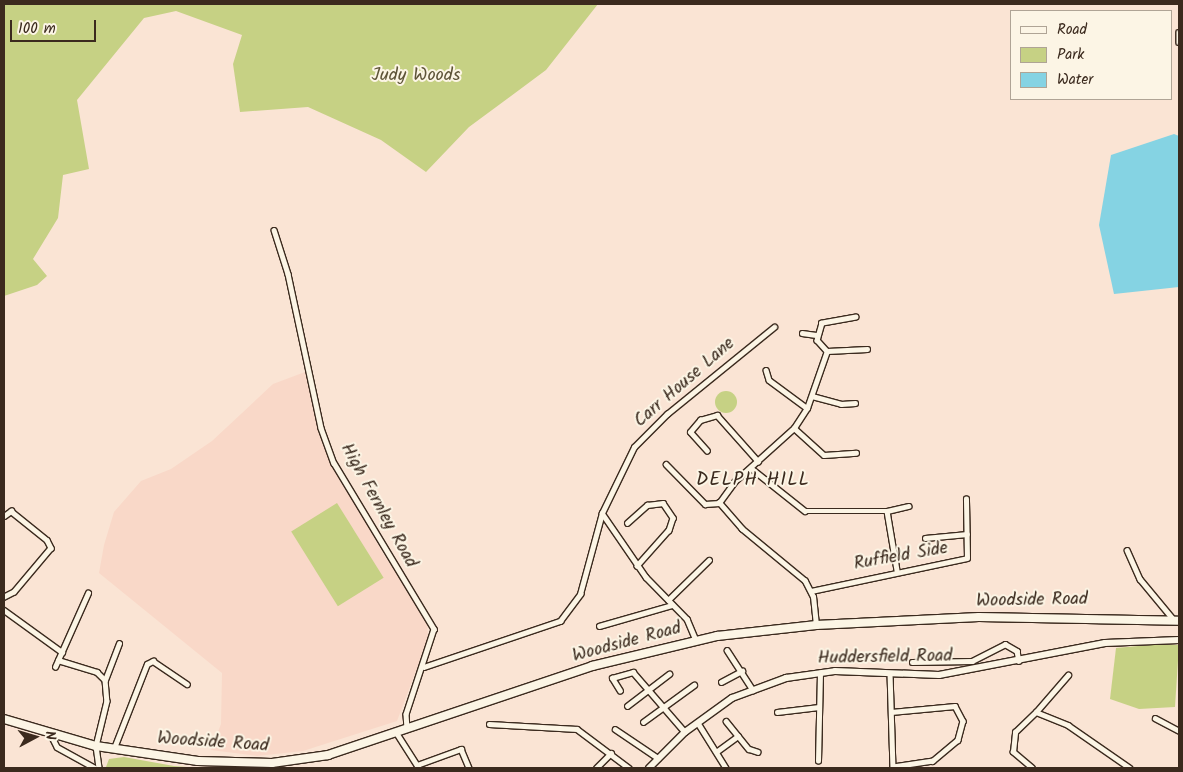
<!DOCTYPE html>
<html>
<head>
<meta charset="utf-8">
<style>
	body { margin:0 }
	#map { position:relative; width:1183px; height:772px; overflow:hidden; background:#fae4d4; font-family:Kalam,sans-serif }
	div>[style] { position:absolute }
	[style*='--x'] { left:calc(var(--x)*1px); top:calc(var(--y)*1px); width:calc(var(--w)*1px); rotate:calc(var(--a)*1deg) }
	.built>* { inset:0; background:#f9d8c8 }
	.green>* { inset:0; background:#c6d184; transform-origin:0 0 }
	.round { border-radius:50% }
	.water>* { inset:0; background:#85d3e3 }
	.roads { filter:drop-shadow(1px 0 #3b2a1e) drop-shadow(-1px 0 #3b2a1e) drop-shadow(0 1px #3b2a1e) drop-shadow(0 -1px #3b2a1e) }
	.minor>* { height:4.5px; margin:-2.25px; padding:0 2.25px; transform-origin:2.25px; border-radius:2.25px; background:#fcf5e5 }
	.secondary>* { height:6px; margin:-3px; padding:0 3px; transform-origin:3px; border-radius:3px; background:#fcf5e5 }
	.primary>* { height:8px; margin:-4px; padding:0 4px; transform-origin:4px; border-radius:4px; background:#fcf5e5 }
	span { translate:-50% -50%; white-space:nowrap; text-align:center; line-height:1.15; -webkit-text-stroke:4px #fcf5e5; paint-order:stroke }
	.park-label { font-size:18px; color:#5e5438 }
	.street-label { font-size:18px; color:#3b2a1e }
	.neighbourhood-label { font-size:19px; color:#3b2a1e; letter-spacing:1px }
	.frame { position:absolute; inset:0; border:5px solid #3b2a1e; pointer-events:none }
	.legend { position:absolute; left:1010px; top:10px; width:162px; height:90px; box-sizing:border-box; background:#fcf5e5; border:1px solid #afa495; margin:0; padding:6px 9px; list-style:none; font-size:15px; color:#3b2a1e }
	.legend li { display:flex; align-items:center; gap:10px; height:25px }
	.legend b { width:25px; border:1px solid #afa495 }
	.north { position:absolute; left:10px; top:712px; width:50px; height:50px; -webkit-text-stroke:4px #fcf5e5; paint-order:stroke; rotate:84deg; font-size:14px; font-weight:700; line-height:20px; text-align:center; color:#3b2a1e }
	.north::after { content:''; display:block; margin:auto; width:18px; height:22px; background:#3b2a1e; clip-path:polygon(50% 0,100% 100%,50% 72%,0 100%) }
	.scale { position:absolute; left:10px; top:20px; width:86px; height:22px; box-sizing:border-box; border:2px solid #3b2a1e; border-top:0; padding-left:6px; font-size:15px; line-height:18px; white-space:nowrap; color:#3b2a1e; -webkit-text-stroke:4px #fcf5e5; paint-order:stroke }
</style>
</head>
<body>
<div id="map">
	<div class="built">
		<i style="clip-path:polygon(305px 372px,327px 450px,382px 552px,427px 620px,428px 639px,397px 721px,303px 751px,257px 756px,211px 750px,221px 724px,222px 673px,99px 573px,104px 545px,114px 512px,141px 481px,171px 469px,212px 441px,273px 384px)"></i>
	</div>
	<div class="green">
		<i style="clip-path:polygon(4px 4px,598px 4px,546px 70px,469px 127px,426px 172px,381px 140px,308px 107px,240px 112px,233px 64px,242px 35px,176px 11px,144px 18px,77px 100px,89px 169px,63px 175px,58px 218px,33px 259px,47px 276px,37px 285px,4px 296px)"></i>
		<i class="round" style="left:715px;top:391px;width:22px;height:22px"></i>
		<i style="left:337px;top:503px;width:88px;height:54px;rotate:58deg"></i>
		<i style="clip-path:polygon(1160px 644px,1179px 645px,1175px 707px,1139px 709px,1110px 699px,1116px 648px)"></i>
		<i style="clip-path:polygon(124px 757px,174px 766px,200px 768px,106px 767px,109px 759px)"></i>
	</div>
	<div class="water">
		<i style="clip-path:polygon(1174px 134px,1179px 136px,1179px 287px,1114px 294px,1099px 225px,1111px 155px)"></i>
	</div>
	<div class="roads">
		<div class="minor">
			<i style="--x:1179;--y:32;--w:10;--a:90"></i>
			<i style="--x:274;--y:230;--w:46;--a:72.3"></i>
			<i style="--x:288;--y:274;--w:157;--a:77.9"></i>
			<i style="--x:321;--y:428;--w:37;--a:70"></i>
			<i style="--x:334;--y:463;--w:194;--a:58.9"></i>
			<i style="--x:434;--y:629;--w:89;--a:108.2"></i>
			<i style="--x:406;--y:714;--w:14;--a:86"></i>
			<i style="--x:856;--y:317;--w:35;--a:170"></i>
			<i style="--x:822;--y:323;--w:18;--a:106"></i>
			<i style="--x:817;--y:340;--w:15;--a:48"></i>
			<i style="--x:827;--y:351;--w:40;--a:-2.9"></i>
			<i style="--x:802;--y:333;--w:14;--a:8"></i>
			<i style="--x:766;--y:370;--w:10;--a:73"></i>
			<i style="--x:769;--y:380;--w:47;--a:36.4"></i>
			<i style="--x:812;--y:396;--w:30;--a:15"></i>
			<i style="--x:841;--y:404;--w:14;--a:-4"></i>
			<i style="--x:794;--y:428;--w:40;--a:42"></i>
			<i style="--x:824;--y:455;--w:32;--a:-4"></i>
			<i style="--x:707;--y:451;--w:25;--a:-132"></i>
			<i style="--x:690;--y:432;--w:16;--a:-50"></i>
			<i style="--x:700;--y:420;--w:18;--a:-16"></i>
			<i style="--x:717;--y:415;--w:62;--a:48.3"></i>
			<i style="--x:666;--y:464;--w:56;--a:45.7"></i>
			<i style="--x:705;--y:504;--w:14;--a:-4"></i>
			<i style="--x:751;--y:468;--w:69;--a:38.5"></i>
			<i style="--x:805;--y:511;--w:82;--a:0"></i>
			<i style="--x:887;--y:511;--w:60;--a:80.4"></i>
			<i style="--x:887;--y:511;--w:22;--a:-13"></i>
			<i style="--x:602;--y:513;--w:78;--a:55.5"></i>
			<i style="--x:646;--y:577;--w:59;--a:45.7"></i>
			<i style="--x:687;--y:619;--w:23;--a:67"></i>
			<i style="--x:4;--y:516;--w:9;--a:-36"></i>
			<i style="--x:11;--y:511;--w:46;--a:38.9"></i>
			<i style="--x:47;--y:540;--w:9;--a:63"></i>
			<i style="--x:51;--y:548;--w:57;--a:130.1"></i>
			<i style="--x:14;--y:592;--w:11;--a:153"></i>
			<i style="--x:627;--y:523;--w:27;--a:-42"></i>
			<i style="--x:647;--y:505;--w:16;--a:-7"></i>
			<i style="--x:663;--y:503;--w:18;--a:56"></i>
			<i style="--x:673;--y:518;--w:13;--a:108"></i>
			<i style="--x:669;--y:530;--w:48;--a:131.6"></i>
			<i style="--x:925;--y:538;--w:42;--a:-5.4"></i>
			<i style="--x:1127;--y:550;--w:32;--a:66"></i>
			<i style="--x:1140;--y:579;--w:53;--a:50.3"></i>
			<i style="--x:811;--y:591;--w:159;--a:-11.9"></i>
			<i style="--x:967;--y:558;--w:59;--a:-91"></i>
			<i style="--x:668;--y:600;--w:57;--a:-44.3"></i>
			<i style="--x:4;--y:610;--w:72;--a:35.9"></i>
			<i style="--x:816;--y:625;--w:28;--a:-96"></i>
			<i style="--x:813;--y:597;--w:18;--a:-117"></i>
			<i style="--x:805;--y:581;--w:82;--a:-140.5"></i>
			<i style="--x:742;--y:529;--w:35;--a:-131"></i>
			<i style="--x:719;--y:503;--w:26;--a:-54"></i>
			<i style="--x:734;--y:482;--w:81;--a:-42"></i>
			<i style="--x:794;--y:428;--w:24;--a:-57"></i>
			<i style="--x:807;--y:408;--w:60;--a:-70.7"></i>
			<i style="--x:599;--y:626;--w:76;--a:-16"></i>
			<i style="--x:727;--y:650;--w:48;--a:57"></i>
			<i style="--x:58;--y:660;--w:41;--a:17.1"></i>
			<i style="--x:97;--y:672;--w:11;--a:45"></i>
			<i style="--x:105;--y:680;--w:21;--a:85"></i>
			<i style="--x:107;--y:701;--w:46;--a:103.7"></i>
			<i style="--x:96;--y:746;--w:22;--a:82"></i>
			<i style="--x:912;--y:662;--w:60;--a:-1"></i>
			<i style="--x:972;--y:661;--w:37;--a:-27"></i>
			<i style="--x:1005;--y:644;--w:14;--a:30"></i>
			<i style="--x:1017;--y:651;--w:10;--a:79"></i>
			<i style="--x:55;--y:667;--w:81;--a:-66"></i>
			<i style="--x:424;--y:667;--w:144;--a:-18.7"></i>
			<i style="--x:560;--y:621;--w:34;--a:-53"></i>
			<i style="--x:580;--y:594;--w:84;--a:-74.8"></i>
			<i style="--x:602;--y:513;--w:73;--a:-64.1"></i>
			<i style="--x:634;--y:447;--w:47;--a:-45"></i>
			<i style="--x:667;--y:414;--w:138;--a:-39.1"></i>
			<i style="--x:890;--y:673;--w:95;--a:88.2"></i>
			<i style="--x:105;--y:680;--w:39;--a:-69"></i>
			<i style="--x:721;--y:682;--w:24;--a:-28"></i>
			<i style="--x:620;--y:691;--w:15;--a:-122"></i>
			<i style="--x:612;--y:678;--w:22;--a:-16"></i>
			<i style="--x:633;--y:672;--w:79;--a:49.1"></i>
			<i style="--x:627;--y:706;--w:53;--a:-37.3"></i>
			<i style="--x:777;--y:712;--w:42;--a:-6.8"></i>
			<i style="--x:891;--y:712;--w:64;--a:-5.4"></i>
			<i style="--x:955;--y:706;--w:17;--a:62"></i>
			<i style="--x:963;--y:721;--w:20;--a:105"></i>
			<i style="--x:958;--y:740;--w:33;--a:140"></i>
			<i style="--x:933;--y:761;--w:40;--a:171.5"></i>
			<i style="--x:1036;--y:712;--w:49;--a:-49.1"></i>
			<i style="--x:1155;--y:718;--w:27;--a:28"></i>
			<i style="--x:726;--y:721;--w:36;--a:51"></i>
			<i style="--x:749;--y:749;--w:9;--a:18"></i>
			<i style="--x:643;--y:722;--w:63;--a:-36"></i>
			<i style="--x:698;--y:723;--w:53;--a:58.1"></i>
			<i style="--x:489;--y:724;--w:88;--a:3.3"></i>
			<i style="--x:577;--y:729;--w:65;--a:36.9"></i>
			<i style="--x:615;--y:729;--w:52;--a:34"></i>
			<i style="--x:396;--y:732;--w:43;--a:57.4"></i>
			<i style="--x:51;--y:735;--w:13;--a:63"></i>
			<i style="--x:57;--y:747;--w:43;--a:28.9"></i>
			<i style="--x:114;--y:748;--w:90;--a:-68.6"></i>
			<i style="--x:147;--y:664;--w:7;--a:-27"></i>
			<i style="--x:153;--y:661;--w:41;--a:34.1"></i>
			<i style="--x:716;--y:752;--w:27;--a:-36"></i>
			<i style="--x:818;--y:761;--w:88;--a:-88.7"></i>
			<i style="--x:417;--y:765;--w:47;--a:-20"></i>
			<i style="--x:461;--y:749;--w:21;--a:67"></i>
			<i style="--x:596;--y:768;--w:21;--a:-45"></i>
			<i style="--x:1032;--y:768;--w:25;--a:-140"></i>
			<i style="--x:1013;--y:752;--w:20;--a:-84"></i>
			<i style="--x:1015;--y:732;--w:29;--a:-44"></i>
			<i style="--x:1036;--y:712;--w:35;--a:22"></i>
			<i style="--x:1068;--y:725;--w:75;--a:34.7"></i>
		</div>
		<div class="secondary">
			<i style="--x:649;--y:768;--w:51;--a:-45"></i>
			<i style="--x:685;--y:732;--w:58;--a:-35.9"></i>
			<i style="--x:732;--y:698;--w:58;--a:-20.3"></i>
			<i style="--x:786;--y:678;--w:49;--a:-8.1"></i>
			<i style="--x:835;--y:671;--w:104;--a:2.2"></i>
			<i style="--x:939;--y:675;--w:169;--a:-10.9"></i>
			<i style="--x:1105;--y:643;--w:74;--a:-2.3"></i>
		</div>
		<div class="primary">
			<i style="--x:4;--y:719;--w:96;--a:16.4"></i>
			<i style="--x:96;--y:746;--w:103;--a:8.4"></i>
			<i style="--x:198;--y:761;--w:74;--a:1.5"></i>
			<i style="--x:272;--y:763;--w:57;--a:-8.1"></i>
			<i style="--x:328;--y:755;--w:279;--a:-18.6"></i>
			<i style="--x:592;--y:666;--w:129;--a:-13.5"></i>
			<i style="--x:717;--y:636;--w:100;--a:-6.3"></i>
			<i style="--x:816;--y:625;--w:163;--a:-2.8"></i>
			<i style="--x:979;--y:617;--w:200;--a:1.1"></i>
		</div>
	</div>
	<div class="park-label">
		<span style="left:416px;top:76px">Judy Woods</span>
	</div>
	<div class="street-label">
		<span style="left:685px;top:383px;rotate:-41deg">Carr House Lane</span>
		<span style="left:378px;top:506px;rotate:61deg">High Fernley Road</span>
		<span style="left:901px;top:557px;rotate:-10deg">Ruffield Side</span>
		<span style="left:1032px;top:601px;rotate:-1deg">Woodside Road</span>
		<span style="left:627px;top:643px;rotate:-15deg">Woodside Road</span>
		<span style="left:885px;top:658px;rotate:-1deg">Huddersfield Road</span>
		<span style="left:213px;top:743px;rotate:4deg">Woodside Road</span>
	</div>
	<div class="neighbourhood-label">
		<span style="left:753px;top:481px">DELPH HILL</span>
	</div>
	<div class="frame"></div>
	<ul class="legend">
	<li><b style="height:6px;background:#fcf5e5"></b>Road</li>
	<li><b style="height:14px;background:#c6d184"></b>Park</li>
	<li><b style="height:14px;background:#85d3e3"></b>Water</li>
	</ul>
	<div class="north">N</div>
	<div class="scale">100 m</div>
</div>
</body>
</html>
